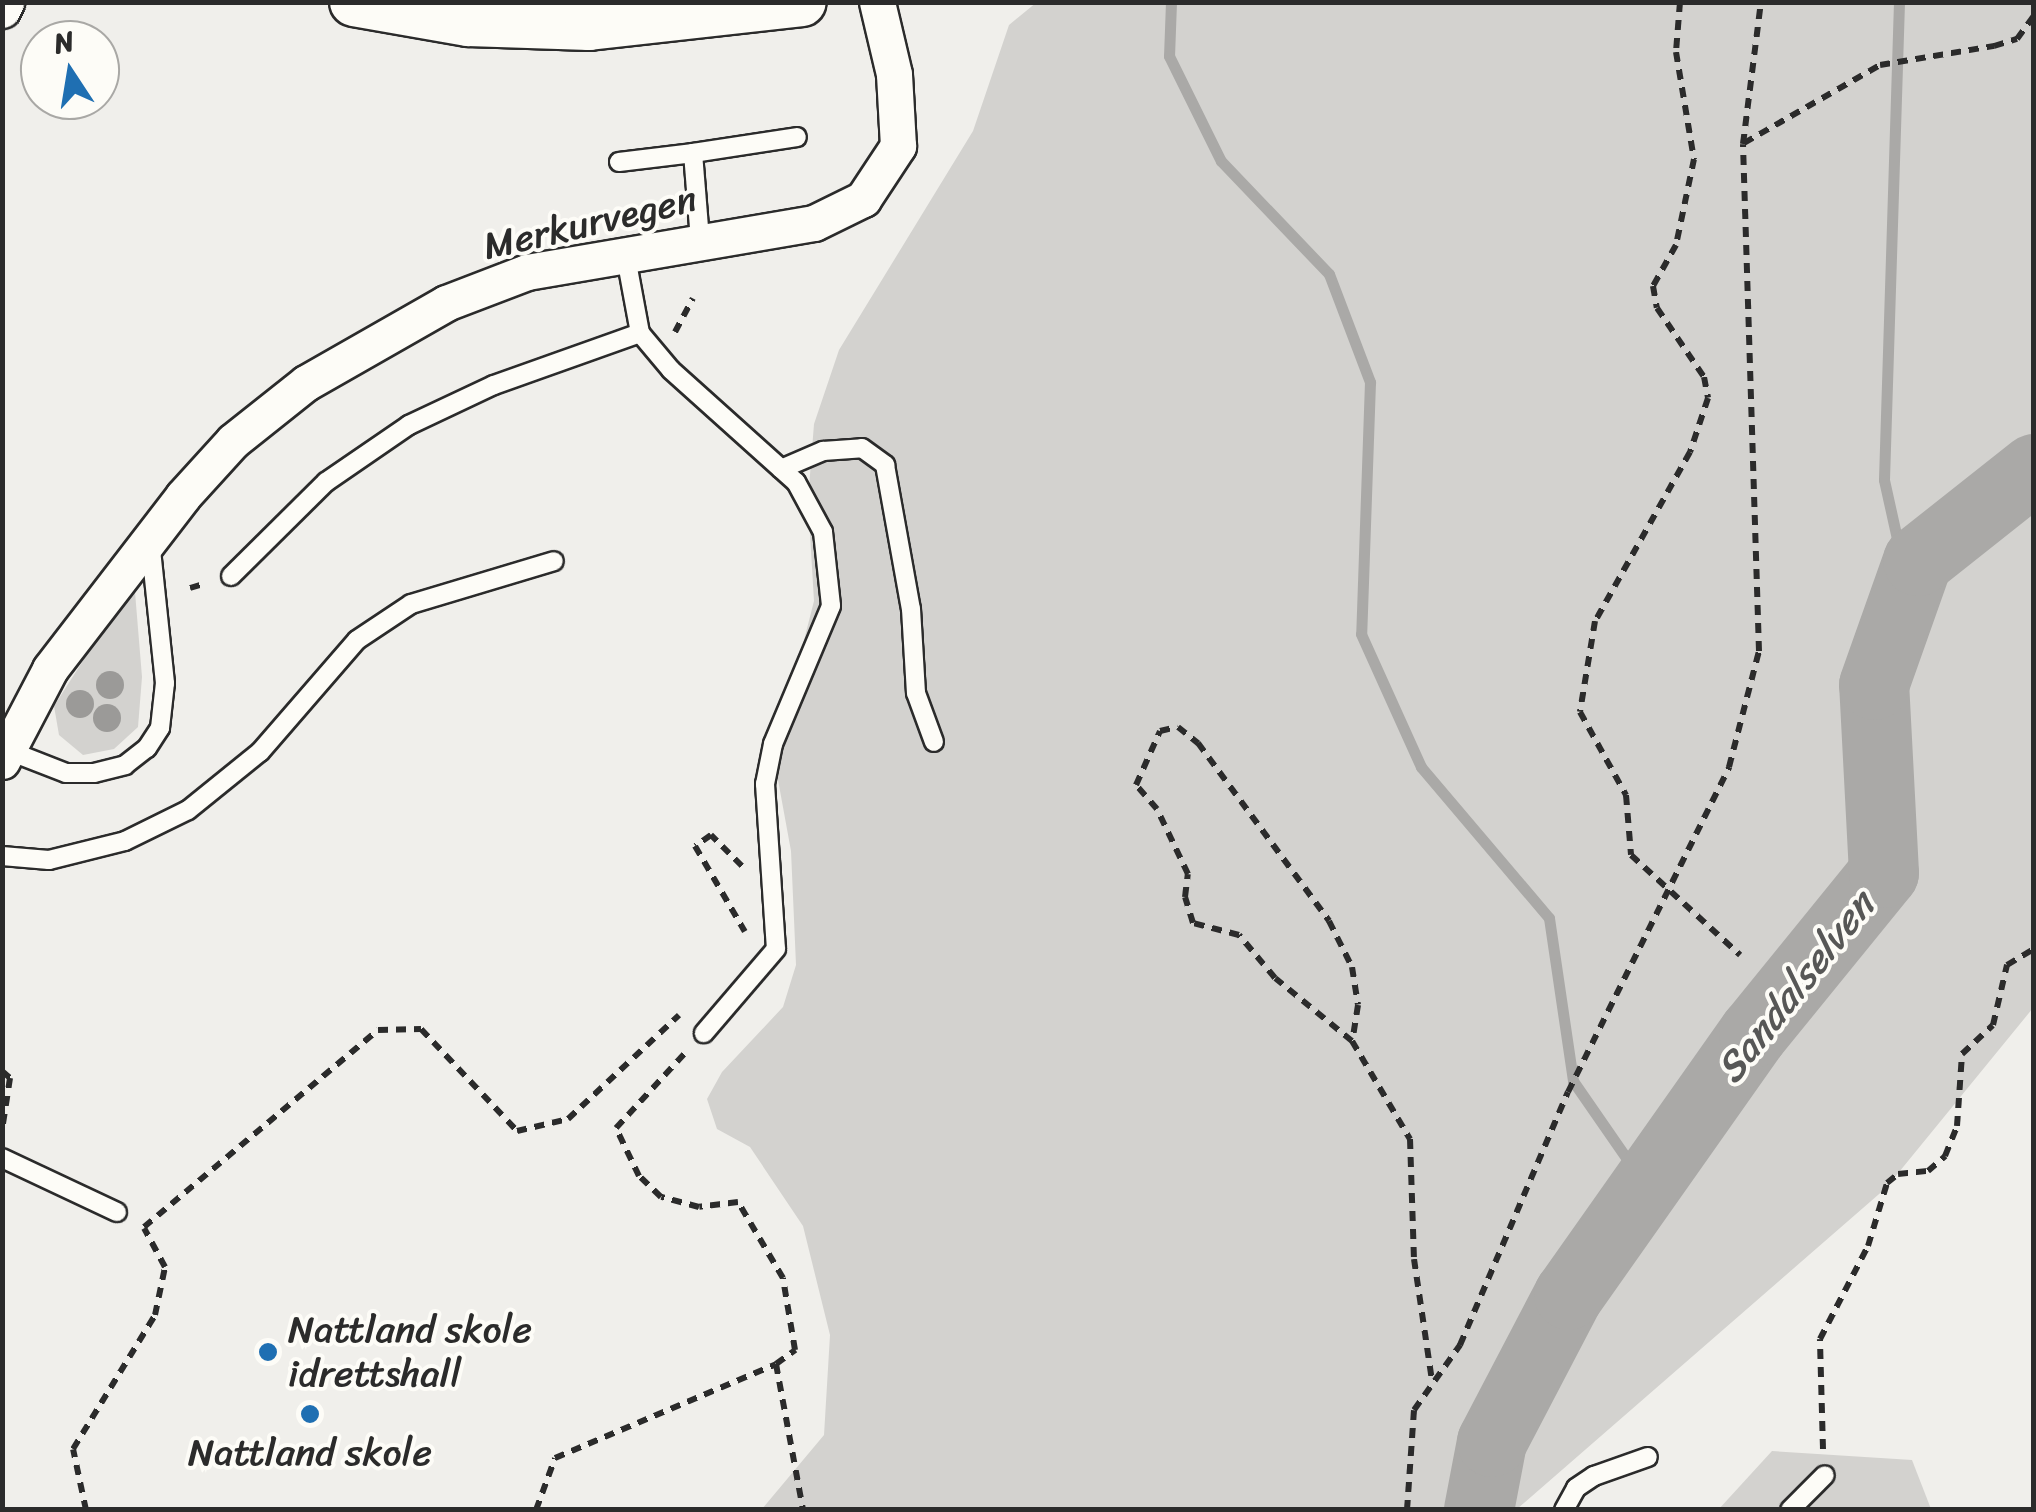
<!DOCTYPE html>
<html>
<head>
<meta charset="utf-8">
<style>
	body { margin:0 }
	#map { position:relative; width:2036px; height:1512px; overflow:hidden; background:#f0efeb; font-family:Sriracha,sans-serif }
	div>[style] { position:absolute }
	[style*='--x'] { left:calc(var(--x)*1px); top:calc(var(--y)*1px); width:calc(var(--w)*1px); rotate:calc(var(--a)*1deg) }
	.green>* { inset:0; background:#d3d2cf }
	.stream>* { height:11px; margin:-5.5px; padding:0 5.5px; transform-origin:5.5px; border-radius:5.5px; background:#aaa9a7 }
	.river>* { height:70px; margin:-35px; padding:0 35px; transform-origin:35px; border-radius:35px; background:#aaa9a7 }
	.path>* { height:6px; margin-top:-3px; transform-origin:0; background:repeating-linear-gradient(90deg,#2b2b2b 0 10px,transparent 0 18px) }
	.roads { filter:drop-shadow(2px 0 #2b2b2b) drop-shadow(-2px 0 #2b2b2b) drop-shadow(0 2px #2b2b2b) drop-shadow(0 -2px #2b2b2b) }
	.lane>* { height:18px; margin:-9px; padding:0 9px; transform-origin:9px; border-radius:9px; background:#fdfcf7 }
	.street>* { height:35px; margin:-17.5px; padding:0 17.5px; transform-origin:17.5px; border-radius:17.5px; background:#fdfcf7 }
	.secondary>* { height:48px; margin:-24px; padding:0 24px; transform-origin:24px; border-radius:24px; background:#fdfcf7 }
	.trees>* { width:28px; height:28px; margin:-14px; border-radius:50%; background:#9b9a98 }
	.dots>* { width:28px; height:28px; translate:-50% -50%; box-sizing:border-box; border:5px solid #fdfcf7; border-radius:50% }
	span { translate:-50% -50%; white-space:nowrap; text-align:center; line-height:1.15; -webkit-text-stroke:8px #fdfcf7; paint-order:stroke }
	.street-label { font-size:38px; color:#2b2b2b }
	.poi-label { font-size:38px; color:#2b2b2b }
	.left { translate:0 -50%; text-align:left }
	.water-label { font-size:40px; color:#575756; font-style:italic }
	.frame { position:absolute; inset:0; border:5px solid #2b2b2b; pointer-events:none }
	.north { position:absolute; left:20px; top:20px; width:100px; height:100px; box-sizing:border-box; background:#fdfcf7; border:2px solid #a9a8a5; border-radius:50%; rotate:348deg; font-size:28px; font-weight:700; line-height:40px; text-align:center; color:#2b2b2b }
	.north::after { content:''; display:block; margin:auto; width:35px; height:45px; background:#1f6fb2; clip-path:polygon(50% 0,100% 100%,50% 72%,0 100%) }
</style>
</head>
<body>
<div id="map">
	<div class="green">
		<i style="clip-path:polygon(1037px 2px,2033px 3px,2033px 1008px,1886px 1188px,1517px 1509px,762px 1509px,824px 1435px,830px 1335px,803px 1226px,750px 1147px,717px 1129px,707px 1099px,722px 1072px,783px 1007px,796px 965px,791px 851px,774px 758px,814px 601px,808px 500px,814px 424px,839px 350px,973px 131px,1009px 25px)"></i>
		<i style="clip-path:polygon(129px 589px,135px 592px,142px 677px,138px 727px,114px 749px,83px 755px,59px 735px,54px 706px)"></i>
		<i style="clip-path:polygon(1772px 1451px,1912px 1460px,1931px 1509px,1718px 1510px)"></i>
	</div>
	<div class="stream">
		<i style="--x:1171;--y:2;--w:54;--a:92.1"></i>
		<i style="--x:1169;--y:56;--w:117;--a:63.7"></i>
		<i style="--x:1221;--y:161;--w:156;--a:46.3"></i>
		<i style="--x:1329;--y:274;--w:116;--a:69.2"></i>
		<i style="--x:1370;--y:382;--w:252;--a:92"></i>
		<i style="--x:1361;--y:634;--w:146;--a:65.7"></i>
		<i style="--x:1421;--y:767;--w:198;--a:49.7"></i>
		<i style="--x:1549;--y:918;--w:165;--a:81.6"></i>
		<i style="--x:1573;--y:1081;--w:130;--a:55.3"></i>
		<i style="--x:1899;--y:2;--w:478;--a:91.8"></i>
		<i style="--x:1884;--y:480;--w:116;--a:77.5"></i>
	</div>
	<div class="river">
		<i style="--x:1479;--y:1510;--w:69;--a:-79.2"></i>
		<i style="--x:1492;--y:1442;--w:166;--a:-62.4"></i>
		<i style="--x:1569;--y:1295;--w:321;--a:-54.8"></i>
		<i style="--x:1754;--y:1033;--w:206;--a:-50.9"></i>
		<i style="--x:1884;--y:873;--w:188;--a:-93"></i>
		<i style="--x:1874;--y:685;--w:132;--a:-70.5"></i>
		<i style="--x:1918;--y:561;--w:148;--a:-38.4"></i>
	</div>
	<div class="path">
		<i style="--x:1680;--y:2;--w:50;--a:94.6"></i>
		<i style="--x:1676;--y:52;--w:109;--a:80.5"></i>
		<i style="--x:1694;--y:159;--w:88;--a:101.8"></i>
		<i style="--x:1676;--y:245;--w:47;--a:119.3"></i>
		<i style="--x:1653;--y:286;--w:22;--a:80"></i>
		<i style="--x:1657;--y:308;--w:83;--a:55.7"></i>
		<i style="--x:1704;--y:377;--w:21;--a:79"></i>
		<i style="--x:1708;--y:398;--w:57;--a:108.4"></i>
		<i style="--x:1690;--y:452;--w:194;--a:119.3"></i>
		<i style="--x:1595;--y:621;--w:92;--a:99.4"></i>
		<i style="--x:1580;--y:712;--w:95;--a:61"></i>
		<i style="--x:1626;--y:795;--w:60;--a:85.2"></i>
		<i style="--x:1631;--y:855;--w:148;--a:42.5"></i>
		<i style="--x:1744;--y:143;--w:157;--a:-29.8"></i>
		<i style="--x:1880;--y:65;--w:116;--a:-9.5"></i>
		<i style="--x:1994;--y:46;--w:24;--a:-17"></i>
		<i style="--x:2017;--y:39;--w:29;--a:-54"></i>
		<i style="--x:675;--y:332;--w:38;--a:-62"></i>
		<i style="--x:190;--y:588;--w:17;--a:-17"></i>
		<i style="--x:742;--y:866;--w:44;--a:-135"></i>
		<i style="--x:711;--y:835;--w:19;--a:145"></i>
		<i style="--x:695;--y:846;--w:99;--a:59.8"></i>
		<i style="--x:1352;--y:1041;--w:99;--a:-140.7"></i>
		<i style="--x:1275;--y:978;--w:56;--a:-129.9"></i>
		<i style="--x:1239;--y:935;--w:48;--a:-165.4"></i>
		<i style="--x:1193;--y:923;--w:27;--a:-107"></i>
		<i style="--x:1185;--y:897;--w:23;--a:-83"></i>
		<i style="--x:1188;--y:874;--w:72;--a:-115.5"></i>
		<i style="--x:1157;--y:809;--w:32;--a:-131"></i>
		<i style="--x:1136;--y:785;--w:59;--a:-66"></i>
		<i style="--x:1160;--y:731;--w:18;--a:-13"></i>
		<i style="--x:1178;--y:727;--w:26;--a:39"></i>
		<i style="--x:1198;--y:743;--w:221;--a:53.6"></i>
		<i style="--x:1329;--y:921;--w:51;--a:63.4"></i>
		<i style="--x:1352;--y:967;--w:38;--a:81"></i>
		<i style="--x:1358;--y:1005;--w:36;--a:99"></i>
		<i style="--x:1352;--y:1041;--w:114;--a:59.4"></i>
		<i style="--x:1410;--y:1139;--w:120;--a:88.1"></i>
		<i style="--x:1414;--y:1259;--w:123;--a:81.6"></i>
		<i style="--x:2;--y:1071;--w:11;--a:41"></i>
		<i style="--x:10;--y:1078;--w:53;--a:98.7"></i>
		<i style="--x:144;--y:1227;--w:306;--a:-40.1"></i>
		<i style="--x:378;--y:1030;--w:43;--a:-1.3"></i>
		<i style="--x:421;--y:1029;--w:140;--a:46.7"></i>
		<i style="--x:517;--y:1131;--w:52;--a:-13.2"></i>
		<i style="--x:568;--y:1119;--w:152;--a:-43.1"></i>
		<i style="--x:776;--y:1364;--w:148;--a:79.5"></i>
		<i style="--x:1823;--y:1449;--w:110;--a:-91.6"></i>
		<i style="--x:1820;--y:1339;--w:105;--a:-62.7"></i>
		<i style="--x:1868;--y:1246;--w:66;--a:-73.2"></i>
		<i style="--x:1887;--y:1183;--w:14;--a:-39"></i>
		<i style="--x:1898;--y:1174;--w:30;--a:-6"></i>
		<i style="--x:1928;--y:1171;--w:23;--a:-41"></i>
		<i style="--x:1945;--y:1156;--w:32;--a:-68"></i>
		<i style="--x:1957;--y:1126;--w:72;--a:-86"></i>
		<i style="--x:1962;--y:1054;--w:42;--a:-43.1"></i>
		<i style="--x:1993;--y:1025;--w:62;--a:-76.9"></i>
		<i style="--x:2007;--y:965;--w:31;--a:-31"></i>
		<i style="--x:86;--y:1510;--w:62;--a:-102"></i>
		<i style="--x:73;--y:1449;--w:157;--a:-58.5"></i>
		<i style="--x:155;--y:1315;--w:49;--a:-78.2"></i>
		<i style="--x:165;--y:1267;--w:44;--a:-118.3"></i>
		<i style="--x:536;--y:1510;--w:55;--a:-69.9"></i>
		<i style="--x:555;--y:1458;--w:240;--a:-23"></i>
		<i style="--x:776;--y:1364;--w:24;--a:-36"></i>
		<i style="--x:795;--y:1350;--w:73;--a:-99.5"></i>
		<i style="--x:783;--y:1278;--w:88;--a:-120.6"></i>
		<i style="--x:738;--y:1202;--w:39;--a:173"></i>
		<i style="--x:699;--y:1207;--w:39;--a:-165"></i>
		<i style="--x:661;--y:1197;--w:30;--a:-136"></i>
		<i style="--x:639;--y:1176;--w:53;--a:-115.6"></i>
		<i style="--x:616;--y:1128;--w:103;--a:-47.4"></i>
		<i style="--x:1407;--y:1510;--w:100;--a:-86"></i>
		<i style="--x:1414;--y:1410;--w:80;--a:-54.7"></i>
		<i style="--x:1460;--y:1345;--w:275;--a:-66.9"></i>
		<i style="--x:1568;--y:1092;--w:363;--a:-63.6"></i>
		<i style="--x:1729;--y:767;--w:120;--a:-75.5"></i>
		<i style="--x:1759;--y:651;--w:507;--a:-91.81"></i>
		<i style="--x:1743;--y:144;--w:143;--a:-82.8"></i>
	</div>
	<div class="roads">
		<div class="lane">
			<i style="--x:693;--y:153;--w:105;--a:-8.7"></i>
			<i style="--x:619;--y:162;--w:75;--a:-6.9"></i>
			<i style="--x:693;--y:153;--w:87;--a:85.4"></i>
			<i style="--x:625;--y:252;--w:82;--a:79.5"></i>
			<i style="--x:640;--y:333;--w:48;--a:50"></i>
			<i style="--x:671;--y:370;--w:168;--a:41.9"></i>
			<i style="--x:796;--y:482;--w:57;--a:61.6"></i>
			<i style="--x:823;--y:532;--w:74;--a:83.8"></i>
			<i style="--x:831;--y:606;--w:150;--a:112.8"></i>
			<i style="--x:773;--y:744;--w:41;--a:101.3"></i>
			<i style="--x:765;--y:784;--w:165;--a:86.2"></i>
			<i style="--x:776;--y:949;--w:111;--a:130.6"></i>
			<i style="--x:781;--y:469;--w:46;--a:-23.2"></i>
			<i style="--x:823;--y:451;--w:39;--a:-4"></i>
			<i style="--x:862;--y:448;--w:29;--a:36"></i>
			<i style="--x:885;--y:465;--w:146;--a:79.8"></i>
			<i style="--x:911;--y:609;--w:84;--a:86.6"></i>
			<i style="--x:916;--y:693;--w:52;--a:69.8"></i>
			<i style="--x:231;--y:576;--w:134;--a:-44.7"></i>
			<i style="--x:326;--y:482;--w:101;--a:-34.5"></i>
			<i style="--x:409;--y:425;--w:94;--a:-25.2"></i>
			<i style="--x:494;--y:385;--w:155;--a:-19.6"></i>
			<i style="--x:7;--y:750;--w:63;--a:21.3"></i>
			<i style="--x:66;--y:773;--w:28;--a:0"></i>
			<i style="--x:94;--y:773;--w:32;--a:-14"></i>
			<i style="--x:125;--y:765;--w:28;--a:-38"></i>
			<i style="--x:147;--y:748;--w:24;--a:-57"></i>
			<i style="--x:160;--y:728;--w:45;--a:-83.7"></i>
			<i style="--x:165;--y:683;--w:143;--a:-96"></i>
			<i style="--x:2;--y:856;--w:47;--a:4.9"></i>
			<i style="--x:49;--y:860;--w:78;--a:-14"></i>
			<i style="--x:125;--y:841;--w:70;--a:-26.2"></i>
			<i style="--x:188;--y:810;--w:92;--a:-38.9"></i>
			<i style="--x:260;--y:752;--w:148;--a:-49.1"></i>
			<i style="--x:357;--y:640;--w:65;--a:-33.7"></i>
			<i style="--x:411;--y:604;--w:149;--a:-16.7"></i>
			<i style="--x:2;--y:1158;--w:127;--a:25.2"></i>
			<i style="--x:1564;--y:1510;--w:25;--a:-61"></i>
			<i style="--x:1576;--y:1488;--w:22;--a:-34"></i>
			<i style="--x:1594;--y:1476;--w:57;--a:-19.4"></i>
			<i style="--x:1790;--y:1510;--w:49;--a:-45"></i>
		</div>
		<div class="street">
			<i style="--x:2;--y:10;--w:9;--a:-63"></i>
			<i style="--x:2;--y:761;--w:104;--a:-62.4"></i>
			<i style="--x:50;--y:669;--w:218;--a:-52.4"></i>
			<i style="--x:183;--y:496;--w:74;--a:-47.7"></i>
			<i style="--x:233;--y:441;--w:93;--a:-38.5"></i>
			<i style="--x:306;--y:383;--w:161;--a:-29.7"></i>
			<i style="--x:446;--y:303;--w:87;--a:-20.9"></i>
			<i style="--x:527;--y:272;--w:291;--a:-9.7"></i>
			<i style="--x:814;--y:223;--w:55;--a:-26.1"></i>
			<i style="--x:863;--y:199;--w:64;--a:-56.6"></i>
			<i style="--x:898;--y:146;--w:72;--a:-93.2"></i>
			<i style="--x:894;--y:74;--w:74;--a:-103.3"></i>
		</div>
		<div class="secondary">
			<i style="--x:354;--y:2;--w:116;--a:10"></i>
			<i style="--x:468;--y:22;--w:121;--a:1.9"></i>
			<i style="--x:589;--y:26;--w:214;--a:-6.4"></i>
		</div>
	</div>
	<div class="trees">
		<i style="left:110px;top:685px"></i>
		<i style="left:80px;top:704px"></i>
		<i style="left:107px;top:718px"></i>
	</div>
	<div class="dots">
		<i style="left:268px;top:1352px;background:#1f6fb2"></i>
		<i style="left:310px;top:1414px;background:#1f6fb2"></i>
	</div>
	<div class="street-label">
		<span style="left:590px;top:223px;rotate:-13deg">Merkurvegen</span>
	</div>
	<div class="poi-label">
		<span class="left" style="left:288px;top:1352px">Nattland skole<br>idrettshall</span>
		<span style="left:310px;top:1453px">Nattland skole</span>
	</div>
	<div class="water-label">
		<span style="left:1795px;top:987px;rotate:-52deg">Sandalselven</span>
	</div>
	<div class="frame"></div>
	<div class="north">N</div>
</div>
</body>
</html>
